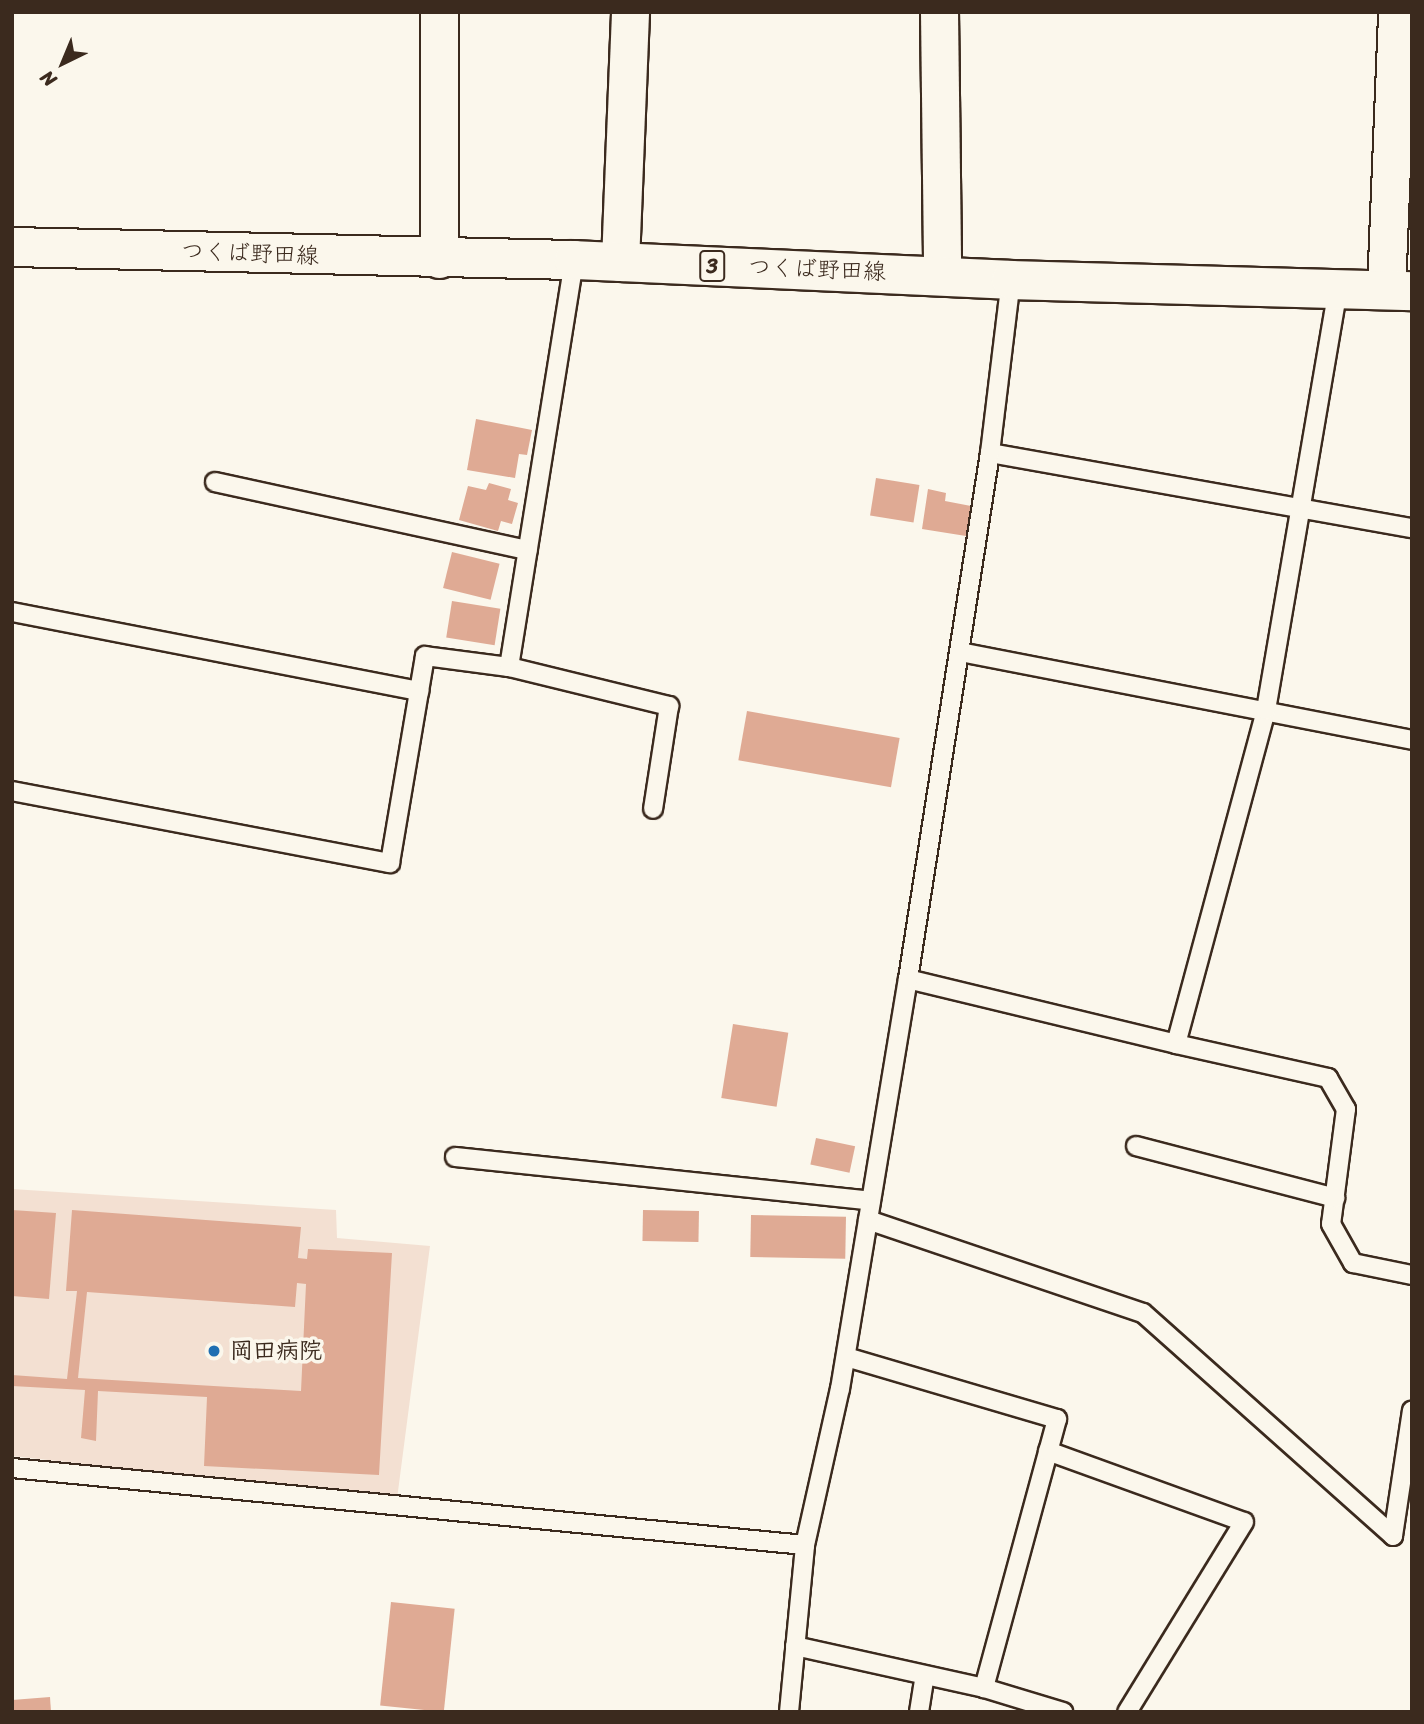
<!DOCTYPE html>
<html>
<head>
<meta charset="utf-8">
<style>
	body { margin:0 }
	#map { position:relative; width:1424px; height:1724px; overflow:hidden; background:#fbf7ec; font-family:Sriracha,"Klee One",sans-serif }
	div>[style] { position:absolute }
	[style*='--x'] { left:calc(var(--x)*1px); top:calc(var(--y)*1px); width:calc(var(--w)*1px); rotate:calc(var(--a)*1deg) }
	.built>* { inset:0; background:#f3e0d2 }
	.building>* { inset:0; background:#dfaa94; transform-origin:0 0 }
	.roads { filter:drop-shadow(2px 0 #3b2a1e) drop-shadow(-2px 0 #3b2a1e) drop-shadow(0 2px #3b2a1e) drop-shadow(0 -2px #3b2a1e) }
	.lane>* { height:18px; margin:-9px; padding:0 9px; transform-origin:9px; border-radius:9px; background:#fbf7ec }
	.street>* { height:37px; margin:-18.5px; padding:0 18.5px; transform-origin:18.5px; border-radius:18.5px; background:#fbf7ec }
	.primary>* { height:38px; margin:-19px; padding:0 19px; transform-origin:19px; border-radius:19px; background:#fbf7ec }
	.dots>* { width:19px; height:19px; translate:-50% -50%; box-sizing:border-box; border:4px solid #fbf7ec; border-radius:50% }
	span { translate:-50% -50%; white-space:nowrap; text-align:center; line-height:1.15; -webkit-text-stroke:7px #fbf7ec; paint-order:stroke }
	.shield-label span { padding:2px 5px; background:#fbf7ec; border:2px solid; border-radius:5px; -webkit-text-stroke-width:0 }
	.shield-label { font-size:21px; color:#3b2a1e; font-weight:700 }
	.street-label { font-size:23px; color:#3b2a1e }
	.poi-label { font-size:23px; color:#3b2a1e; font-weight:700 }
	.left { translate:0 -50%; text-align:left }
	.frame { position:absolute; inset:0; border:14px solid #3b2a1e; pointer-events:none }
	.north { position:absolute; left:28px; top:28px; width:70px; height:70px; -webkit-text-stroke:5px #fbf7ec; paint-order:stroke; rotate:223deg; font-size:19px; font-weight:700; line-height:28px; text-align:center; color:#3b2a1e }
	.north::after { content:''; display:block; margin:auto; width:24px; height:32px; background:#3b2a1e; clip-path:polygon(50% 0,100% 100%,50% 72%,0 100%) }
</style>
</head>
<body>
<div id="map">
	<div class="built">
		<i style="clip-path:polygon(12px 1189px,336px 1210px,337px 1238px,430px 1246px,397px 1499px,12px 1456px)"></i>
	</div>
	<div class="building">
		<i style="clip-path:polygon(476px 419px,532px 430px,527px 455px,519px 454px,515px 478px,467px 470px)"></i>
		<i style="left:876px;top:478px;width:44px;height:38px;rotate:9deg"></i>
		<i style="clip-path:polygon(489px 483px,511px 489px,508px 500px,518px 503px,512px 524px,501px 521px,498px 531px,459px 520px,468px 486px,486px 490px)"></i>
		<i style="clip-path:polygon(928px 489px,946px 493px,945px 501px,971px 506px,966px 536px,922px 529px)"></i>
		<i style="left:452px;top:552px;width:49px;height:37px;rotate:14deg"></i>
		<i style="left:452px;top:601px;width:49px;height:37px;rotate:9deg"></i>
		<i style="left:747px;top:711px;width:155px;height:50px;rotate:10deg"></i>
		<i style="left:733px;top:1024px;width:56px;height:75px;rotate:9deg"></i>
		<i style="left:816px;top:1138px;width:40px;height:27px;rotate:12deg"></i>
		<i style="clip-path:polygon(12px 1210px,56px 1213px,49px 1299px,12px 1296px)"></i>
		<i style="clip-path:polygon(evenodd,72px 1210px,301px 1227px,298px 1258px,307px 1259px,308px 1249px,392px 1253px,379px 1475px,204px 1466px,207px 1397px,98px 1391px,96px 1441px,81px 1438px,85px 1390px,12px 1386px,12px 1375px,67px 1379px,77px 1291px,66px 1291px,72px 1210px,297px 1283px,306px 1284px,301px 1391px,78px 1378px,87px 1292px,295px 1307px,297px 1283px)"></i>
		<i style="left:643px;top:1210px;width:56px;height:31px;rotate:1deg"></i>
		<i style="left:751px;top:1215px;width:95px;height:42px;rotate:1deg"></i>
		<i style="left:391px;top:1602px;width:64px;height:104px;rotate:6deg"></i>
		<i style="clip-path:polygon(50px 1697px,51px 1712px,12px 1712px,12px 1700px)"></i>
	</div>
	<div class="roads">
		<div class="lane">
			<i style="--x:990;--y:453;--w:429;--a:10.1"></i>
			<i style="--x:215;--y:482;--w:320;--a:12.3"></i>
			<i style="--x:12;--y:612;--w:415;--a:11"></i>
			<i style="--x:960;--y:652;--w:460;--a:11"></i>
			<i style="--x:509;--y:667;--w:165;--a:13.7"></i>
			<i style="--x:669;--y:706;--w:104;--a:98.8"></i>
			<i style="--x:12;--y:791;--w:385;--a:10.8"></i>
			<i style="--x:390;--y:863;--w:210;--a:-80.4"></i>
			<i style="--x:425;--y:656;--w:85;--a:7.5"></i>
			<i style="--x:509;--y:667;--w:412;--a:-80.9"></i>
			<i style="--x:908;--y:979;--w:276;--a:13.6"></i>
			<i style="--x:1176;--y:1044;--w:346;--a:-74.9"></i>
			<i style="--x:1266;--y:710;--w:427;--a:-80.3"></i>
			<i style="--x:1176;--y:1044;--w:156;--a:12.6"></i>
			<i style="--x:1328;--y:1078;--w:36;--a:60"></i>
			<i style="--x:1346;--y:1109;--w:116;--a:97.4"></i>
			<i style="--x:1331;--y:1224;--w:45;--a:60.6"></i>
			<i style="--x:1353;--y:1263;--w:60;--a:11.5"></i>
			<i style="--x:1136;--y:1146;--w:206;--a:14.6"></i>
			<i style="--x:455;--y:1157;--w:418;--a:6"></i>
			<i style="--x:868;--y:1220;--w:290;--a:18.7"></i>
			<i style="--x:1143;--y:1313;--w:335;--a:41.7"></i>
			<i style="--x:1393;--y:1536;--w:127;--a:-81.4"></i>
			<i style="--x:846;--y:1357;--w:220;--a:16.4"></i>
			<i style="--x:1057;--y:1419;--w:279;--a:105.2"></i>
			<i style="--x:984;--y:1688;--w:83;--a:16.9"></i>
			<i style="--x:1048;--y:1451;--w:208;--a:19.9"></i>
			<i style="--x:1244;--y:1522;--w:223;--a:121.6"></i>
			<i style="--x:12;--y:1468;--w:797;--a:5.55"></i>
			<i style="--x:795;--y:1646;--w:194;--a:12.5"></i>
			<i style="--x:789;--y:1712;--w:168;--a:-84.5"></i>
			<i style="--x:805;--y:1545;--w:160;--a:-77.4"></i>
			<i style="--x:840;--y:1389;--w:416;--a:-80.6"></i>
			<i style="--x:908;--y:979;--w:532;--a:-81.14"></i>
			<i style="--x:990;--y:453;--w:174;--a:-83.1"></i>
			<i style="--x:919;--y:1712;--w:37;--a:-81"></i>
		</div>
		<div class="street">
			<i style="--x:439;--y:12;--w:247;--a:90"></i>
			<i style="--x:939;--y:12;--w:264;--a:89.3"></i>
			<i style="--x:620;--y:262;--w:250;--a:-87.7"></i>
			<i style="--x:1386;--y:290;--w:278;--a:-87.7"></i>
		</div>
		<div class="primary">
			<i style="--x:12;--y:247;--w:562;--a:1.33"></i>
			<i style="--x:574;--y:260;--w:437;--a:2.6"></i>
			<i style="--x:1011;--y:280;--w:401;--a:1.6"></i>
		</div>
	</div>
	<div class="dots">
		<i style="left:214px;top:1351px;background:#1f6fb2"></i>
	</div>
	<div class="shield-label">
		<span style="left:712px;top:266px">3</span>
	</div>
	<div class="street-label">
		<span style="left:250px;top:254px;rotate:2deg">つくば野田線</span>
		<span style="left:817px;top:270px;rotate:2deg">つくば野田線</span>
	</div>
	<div class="poi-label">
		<span class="left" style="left:230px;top:1351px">岡田病院</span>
	</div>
	<div class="frame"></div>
	<div class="north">N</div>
</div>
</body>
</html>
